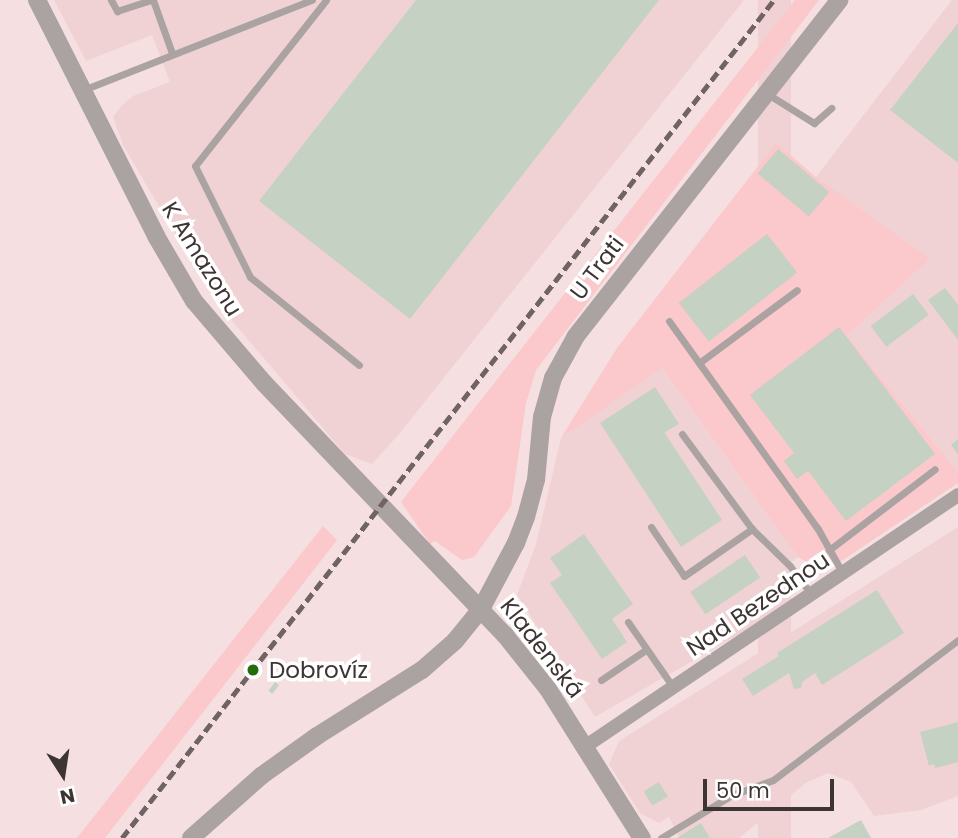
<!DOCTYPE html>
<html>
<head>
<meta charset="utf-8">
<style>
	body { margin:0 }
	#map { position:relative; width:958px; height:838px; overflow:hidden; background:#f5dfe0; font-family:Poppins,sans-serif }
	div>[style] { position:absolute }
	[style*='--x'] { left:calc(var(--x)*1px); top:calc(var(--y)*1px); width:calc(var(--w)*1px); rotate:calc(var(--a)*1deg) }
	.built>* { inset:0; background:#f1d2d4; transform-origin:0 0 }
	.green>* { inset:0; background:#fbc8cb }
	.building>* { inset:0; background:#c5d1c2; transform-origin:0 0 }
	.service>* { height:7px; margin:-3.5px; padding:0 3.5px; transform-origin:3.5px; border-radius:3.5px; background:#aba2a2 }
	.minor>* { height:14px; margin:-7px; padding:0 7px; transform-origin:7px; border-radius:7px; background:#aba2a2 }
	.tertiary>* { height:18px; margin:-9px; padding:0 9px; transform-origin:9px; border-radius:9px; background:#aba2a2 }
	.rail>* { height:5px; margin-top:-2.5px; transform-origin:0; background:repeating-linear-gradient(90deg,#706363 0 10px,transparent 0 15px) }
	.dots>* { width:19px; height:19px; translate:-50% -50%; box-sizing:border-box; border:4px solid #fff; border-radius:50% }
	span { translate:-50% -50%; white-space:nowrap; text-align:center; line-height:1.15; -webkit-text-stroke:7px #fff; paint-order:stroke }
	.street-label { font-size:23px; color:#3d3434 }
	.poi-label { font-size:23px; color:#3d3434 }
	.left { translate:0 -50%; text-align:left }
	.north { position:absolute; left:28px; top:740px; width:70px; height:70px; -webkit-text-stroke:5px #fff; paint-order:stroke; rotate:168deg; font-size:19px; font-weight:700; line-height:28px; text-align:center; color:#3d3434 }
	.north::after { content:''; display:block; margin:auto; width:24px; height:32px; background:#3d3434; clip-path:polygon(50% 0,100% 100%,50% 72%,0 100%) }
	.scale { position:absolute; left:703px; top:779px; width:131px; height:32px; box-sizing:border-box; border:4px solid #3d3434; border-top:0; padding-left:9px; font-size:21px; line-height:24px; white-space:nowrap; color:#3d3434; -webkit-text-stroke:5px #fff; paint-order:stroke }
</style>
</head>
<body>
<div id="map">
	<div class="built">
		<i style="clip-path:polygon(54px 0,744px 0,400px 433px,372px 464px,345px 454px,212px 297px,123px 145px,113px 117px,122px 105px,133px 96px,170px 82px,152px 35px,86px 61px)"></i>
		<i style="left:758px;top:0;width:33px;height:1062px"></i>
		<i style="clip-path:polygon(952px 0,958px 0,958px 472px,847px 336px,929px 260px,816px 177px)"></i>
		<i style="clip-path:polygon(661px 367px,798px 557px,770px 578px,778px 612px,595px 717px,517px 595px,536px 544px,561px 438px)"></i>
		<i style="clip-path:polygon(958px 527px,958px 796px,921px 810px,874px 816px,851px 782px,828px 773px,806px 783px,739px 838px,677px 838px,679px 836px,669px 817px,659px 823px,640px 813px,609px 764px,619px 741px)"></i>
	</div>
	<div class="green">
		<i style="clip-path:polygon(795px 0,819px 0,536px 370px,526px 403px,511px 506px,474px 557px,462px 560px,435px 541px,430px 544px,401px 502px)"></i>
		<i style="clip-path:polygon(776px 143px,816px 177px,930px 259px,847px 336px,958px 472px,958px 483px,825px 572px,798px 557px,662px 368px,561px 438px,617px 348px)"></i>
		<i style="clip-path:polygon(323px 526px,337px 540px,105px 838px,77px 838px)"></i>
	</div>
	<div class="building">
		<i style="clip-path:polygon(416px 0,659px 0,410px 319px,259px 201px)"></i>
		<i style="clip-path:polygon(958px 23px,958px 163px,890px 110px)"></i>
		<i style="left:778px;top:149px;width:67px;height:32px;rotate:40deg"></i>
		<i style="left:767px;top:234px;width:49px;height:112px;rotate:52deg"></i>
		<i style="clip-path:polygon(945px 288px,958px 305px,958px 340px,928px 300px)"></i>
		<i style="left:913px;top:294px;width:26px;height:53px;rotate:53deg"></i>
		<i style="clip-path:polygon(839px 327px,935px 454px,846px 521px,808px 471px,797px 479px,784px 461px,794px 453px,750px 395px)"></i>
		<i style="clip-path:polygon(655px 387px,679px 424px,665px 432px,666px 435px,722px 520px,681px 547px,600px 423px)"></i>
		<i style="clip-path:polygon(958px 439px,958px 454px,951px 445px)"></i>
		<i style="clip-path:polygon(584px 534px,633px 604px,612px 619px,627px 642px,602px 659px,550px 583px,562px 575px,550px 558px)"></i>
		<i style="left:745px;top:555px;width:27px;height:66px;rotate:56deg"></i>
		<i style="clip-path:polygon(877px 590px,904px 633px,822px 685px,815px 673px,802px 682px,801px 688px,794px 689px,789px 673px,753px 696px,742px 679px,779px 656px,777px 653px)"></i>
		<i style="left:275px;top:682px;width:5px;height:11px;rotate:37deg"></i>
		<i style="clip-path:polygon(958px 722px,958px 762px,935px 768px,934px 764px,929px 766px,920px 732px)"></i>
		<i style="left:659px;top:782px;width:17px;height:18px;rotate:59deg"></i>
		<i style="clip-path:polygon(861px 820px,871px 838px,828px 838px)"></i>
		<i style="clip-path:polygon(701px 823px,710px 838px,677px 838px)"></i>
	</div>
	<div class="service">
		<i style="--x:111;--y:0;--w:13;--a:61"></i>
		<i style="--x:117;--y:11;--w:35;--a:-18"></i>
		<i style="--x:153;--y:0;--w:56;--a:70.3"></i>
		<i style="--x:326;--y:0;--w:211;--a:128.3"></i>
		<i style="--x:195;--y:166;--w:124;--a:63.6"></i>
		<i style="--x:250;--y:277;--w:140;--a:38.9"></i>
		<i style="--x:83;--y:90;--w:246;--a:-21.5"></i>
		<i style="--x:766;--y:93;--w:57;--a:32"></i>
		<i style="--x:814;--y:123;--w:23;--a:-41"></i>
		<i style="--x:669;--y:321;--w:256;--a:54.4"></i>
		<i style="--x:818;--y:529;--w:51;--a:60.9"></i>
		<i style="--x:699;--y:363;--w:122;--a:-36.7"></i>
		<i style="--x:682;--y:434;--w:118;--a:53.6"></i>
		<i style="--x:752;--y:529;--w:53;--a:44.2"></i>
		<i style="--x:790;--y:566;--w:36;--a:53"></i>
		<i style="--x:651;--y:527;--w:59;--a:56"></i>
		<i style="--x:684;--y:576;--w:83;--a:-34.7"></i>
		<i style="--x:829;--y:550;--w:133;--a:-37.4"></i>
		<i style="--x:628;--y:622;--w:79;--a:55.3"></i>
		<i style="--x:601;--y:680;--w:55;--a:-34"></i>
		<i style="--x:661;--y:838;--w:81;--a:-31.3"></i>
		<i style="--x:730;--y:796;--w:46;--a:-20.4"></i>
		<i style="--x:773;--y:780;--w:232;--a:-37.1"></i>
	</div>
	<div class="minor">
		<i style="--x:583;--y:748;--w:452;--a:-34"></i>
	</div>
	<div class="tertiary">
		<i style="--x:37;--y:0;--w:264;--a:63.2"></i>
		<i style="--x:156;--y:236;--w:75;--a:59.7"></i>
		<i style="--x:194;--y:301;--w:108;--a:49.5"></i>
		<i style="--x:264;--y:383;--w:349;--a:46.3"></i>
		<i style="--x:505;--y:635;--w:69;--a:51.5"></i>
		<i style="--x:548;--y:689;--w:176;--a:57.8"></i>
		<i style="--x:191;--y:838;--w:94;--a:-41.5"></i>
		<i style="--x:261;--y:776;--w:69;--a:-35.5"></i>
		<i style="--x:317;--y:736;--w:124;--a:-32.2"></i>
		<i style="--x:422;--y:670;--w:44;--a:-41.3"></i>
		<i style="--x:455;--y:641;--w:41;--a:-50.9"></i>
		<i style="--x:481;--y:609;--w:75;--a:-62.1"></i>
		<i style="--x:516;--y:543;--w:28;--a:-69"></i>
		<i style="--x:526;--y:517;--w:38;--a:-75"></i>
		<i style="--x:536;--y:480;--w:63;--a:-84.6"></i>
		<i style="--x:542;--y:417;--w:41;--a:-74.2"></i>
		<i style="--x:553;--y:378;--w:48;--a:-61.3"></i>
		<i style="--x:576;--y:336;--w:427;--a:-51.9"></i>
	</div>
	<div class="rail">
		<i style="--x:122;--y:838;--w:1062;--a:-52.12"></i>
	</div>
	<div class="dots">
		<i style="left:253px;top:670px;background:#246d0c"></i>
	</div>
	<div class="street-label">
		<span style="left:202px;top:259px;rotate:58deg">K Amazonu</span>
		<span style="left:597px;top:268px;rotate:-53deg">U Trati</span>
		<span style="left:758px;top:604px;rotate:-34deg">Nad Bezednou</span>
		<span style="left:542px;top:648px;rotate:52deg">Kladenská</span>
	</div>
	<div class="poi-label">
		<span class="left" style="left:269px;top:670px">Dobrovíz</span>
	</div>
	<div class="north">N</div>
	<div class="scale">50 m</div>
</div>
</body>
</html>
